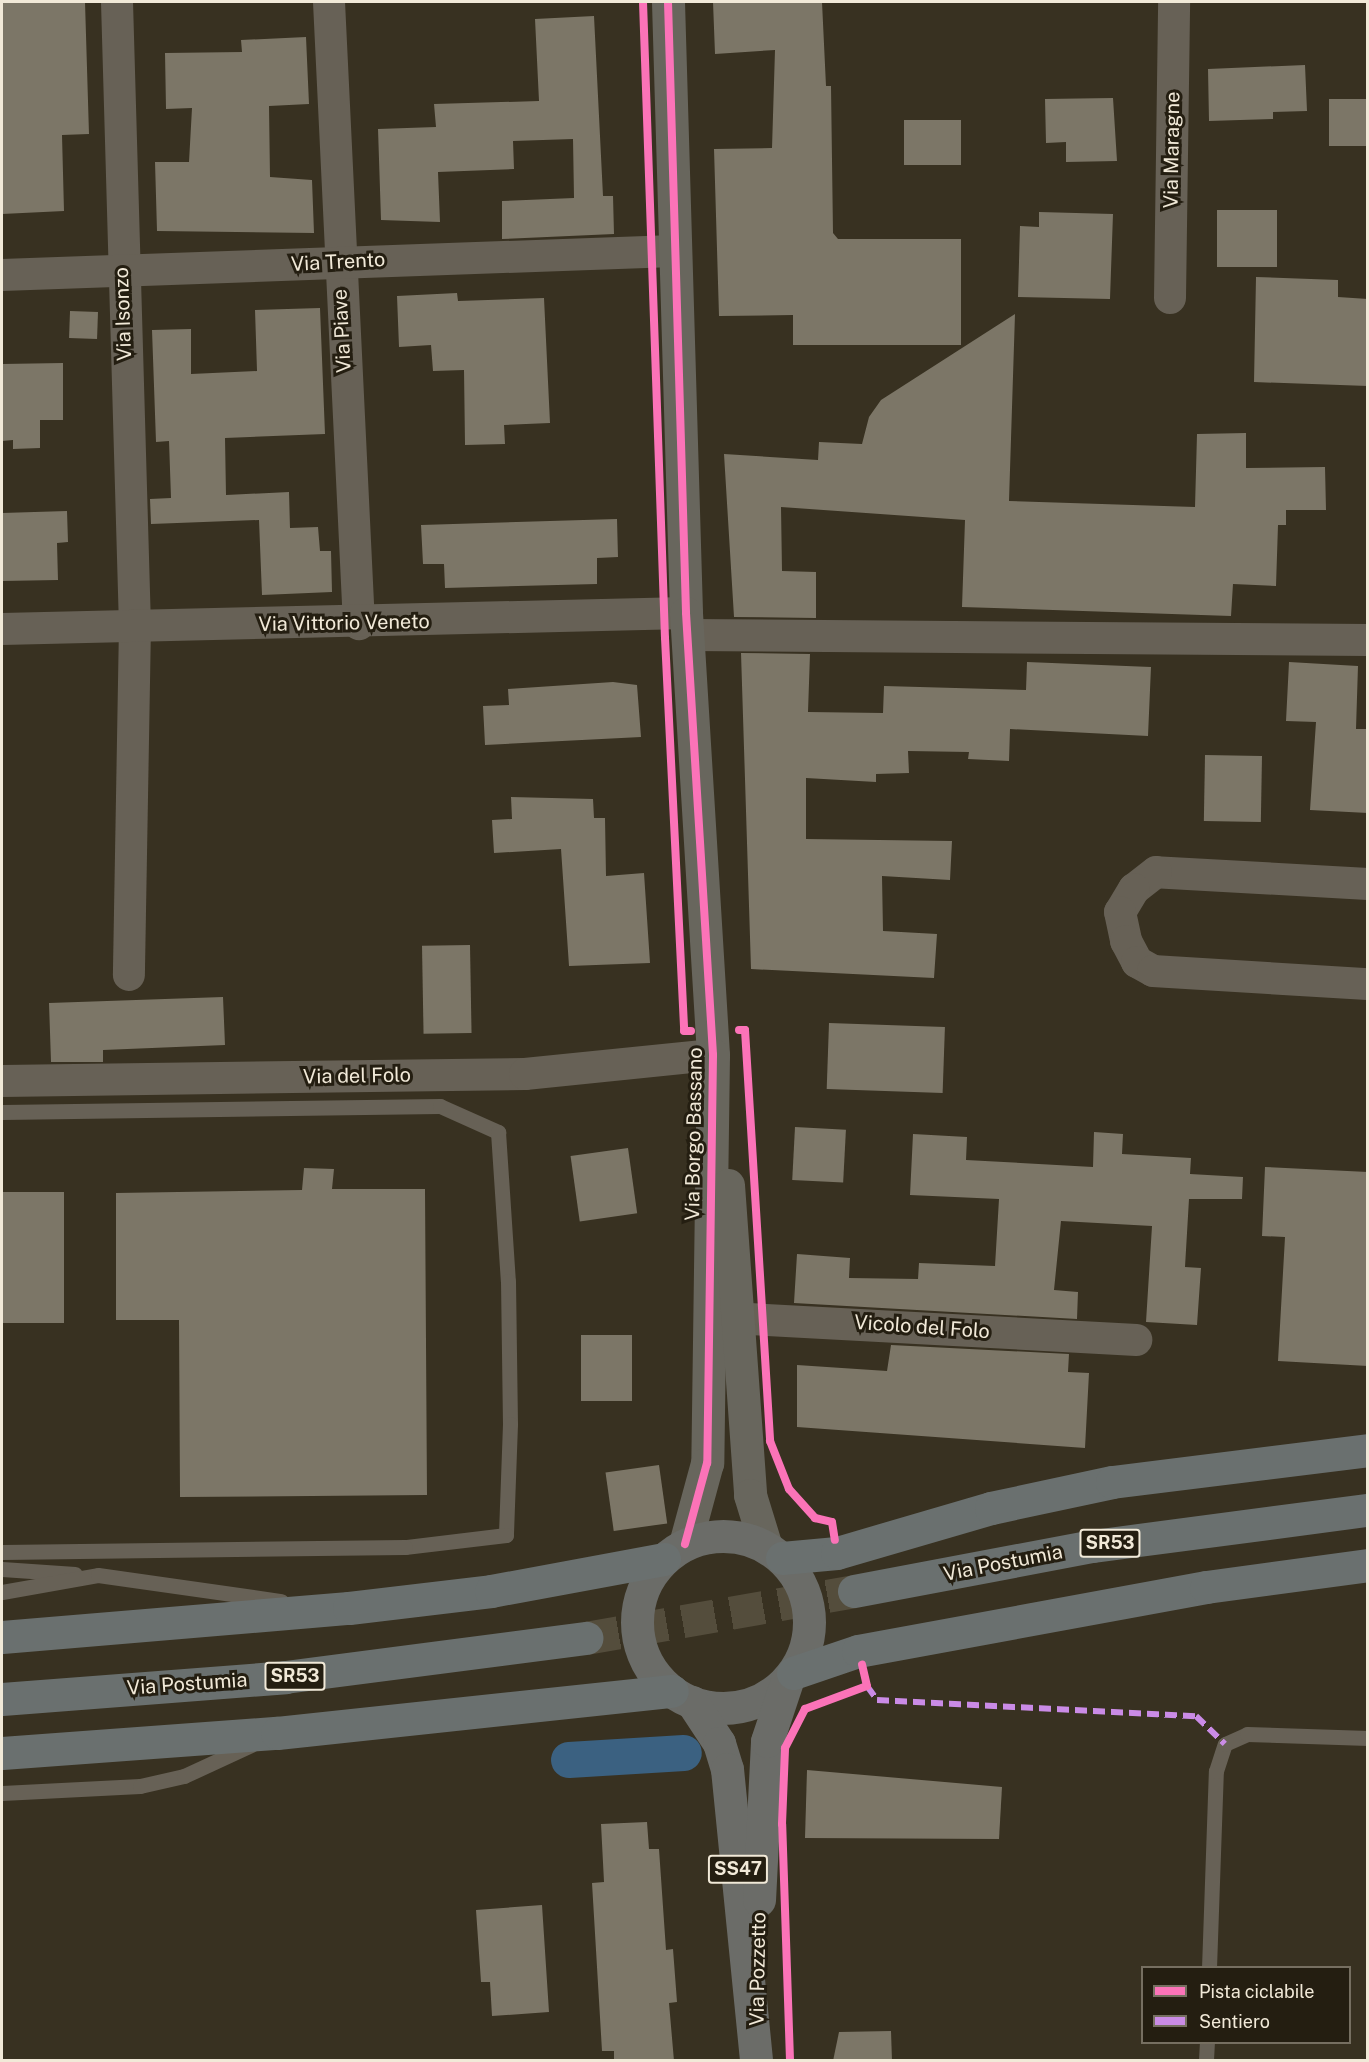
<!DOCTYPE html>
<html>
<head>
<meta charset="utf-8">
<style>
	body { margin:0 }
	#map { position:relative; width:1369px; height:2062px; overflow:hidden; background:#383121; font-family:"Public Sans",sans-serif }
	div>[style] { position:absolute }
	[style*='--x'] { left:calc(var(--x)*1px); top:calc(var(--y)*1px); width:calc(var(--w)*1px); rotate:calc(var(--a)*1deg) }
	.canal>* { height:36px; margin:-18px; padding:0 18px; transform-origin:18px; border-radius:18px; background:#3b6181 }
	.building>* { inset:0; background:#7c7667; transform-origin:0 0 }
	.highway-tunnel>* { height:33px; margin-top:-16.5px; transform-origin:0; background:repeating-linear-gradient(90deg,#544d3c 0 33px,transparent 0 49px) }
	.lane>* { height:15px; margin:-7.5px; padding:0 7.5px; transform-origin:7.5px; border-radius:7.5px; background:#676156 }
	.street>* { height:32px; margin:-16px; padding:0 16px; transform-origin:16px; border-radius:16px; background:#676156 }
	.secondary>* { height:33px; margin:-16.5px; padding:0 16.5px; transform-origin:16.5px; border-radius:16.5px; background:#68665d }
	.primary>* { height:33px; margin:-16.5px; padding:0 16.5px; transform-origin:16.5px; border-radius:16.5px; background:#6b6c68 }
	.primary>.ring { margin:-16.5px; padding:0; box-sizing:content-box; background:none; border:33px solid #6b6c68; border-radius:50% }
	.highway>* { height:33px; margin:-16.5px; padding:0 16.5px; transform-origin:16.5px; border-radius:16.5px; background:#6a706f }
	.quiet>* { height:6px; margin-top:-3px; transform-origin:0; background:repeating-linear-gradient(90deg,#ca8be6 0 12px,transparent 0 18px) }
	.cycleway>* { height:8px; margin:-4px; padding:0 4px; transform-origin:4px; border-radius:4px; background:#fb73b8 }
	span { translate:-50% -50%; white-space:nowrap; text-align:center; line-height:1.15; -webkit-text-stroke:6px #241e11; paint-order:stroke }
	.shield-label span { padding:2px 4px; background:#241e11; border:2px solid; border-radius:4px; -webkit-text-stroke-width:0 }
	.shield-label { font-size:18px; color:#f1e9d8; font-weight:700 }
	.street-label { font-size:20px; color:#f1e9d8 }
	.frame { position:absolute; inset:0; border:3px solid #f1e9d8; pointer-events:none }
	.legend { position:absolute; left:1141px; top:1966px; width:210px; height:78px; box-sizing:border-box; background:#241e11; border:2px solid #766f61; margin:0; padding:8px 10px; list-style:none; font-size:18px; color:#f1e9d8 }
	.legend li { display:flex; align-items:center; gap:12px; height:30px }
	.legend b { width:30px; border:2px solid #766f61 }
</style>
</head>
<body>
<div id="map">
	<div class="canal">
		<i style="--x:569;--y:1760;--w:115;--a:-3.5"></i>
	</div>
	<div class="building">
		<i style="clip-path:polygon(2px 2px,85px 2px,89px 134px,62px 135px,64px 211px,2px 214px)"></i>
		<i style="clip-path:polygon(713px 2px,822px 2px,826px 86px,831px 86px,833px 233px,838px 239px,961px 239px,961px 345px,793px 345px,793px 315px,719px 316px,714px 149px,772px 148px,775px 50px,715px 54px)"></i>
		<i style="clip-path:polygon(594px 16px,603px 196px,613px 196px,614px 234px,502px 239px,502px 201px,574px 198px,573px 139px,513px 141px,514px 169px,438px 172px,440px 222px,381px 220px,378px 129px,436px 127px,434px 104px,539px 101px,535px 19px)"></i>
		<i style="clip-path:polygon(306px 37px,309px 104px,269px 106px,270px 177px,312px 180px,314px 233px,157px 231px,155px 162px,189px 162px,192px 108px,166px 109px,165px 53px,242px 52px,241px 40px)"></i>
		<i style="clip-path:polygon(1305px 65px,1307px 111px,1273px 112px,1273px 119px,1209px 121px,1208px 69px)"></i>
		<i style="clip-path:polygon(1113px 98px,1117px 161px,1066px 162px,1066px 142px,1046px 143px,1045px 99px)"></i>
		<i style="left:1368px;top:99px;width:47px;height:39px;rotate:90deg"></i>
		<i style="left:904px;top:120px;width:57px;height:45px"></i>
		<i style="left:1217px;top:210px;width:60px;height:57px"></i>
		<i style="clip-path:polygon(1039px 212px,1113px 214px,1110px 299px,1018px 297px,1020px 226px,1039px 227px)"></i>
		<i style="clip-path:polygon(1256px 277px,1338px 280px,1338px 297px,1368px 299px,1368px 386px,1254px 382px)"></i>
		<i style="clip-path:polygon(457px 293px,458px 301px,544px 298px,550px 423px,504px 425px,505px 444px,465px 445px,464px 370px,433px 371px,431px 345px,399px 347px,397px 296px)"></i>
		<i style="clip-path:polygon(320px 308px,325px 434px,225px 438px,226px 495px,289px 492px,290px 528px,318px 527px,320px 551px,331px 551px,332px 592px,262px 595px,259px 520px,151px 524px,150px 499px,171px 498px,169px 441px,156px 442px,152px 330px,191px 329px,191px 374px,257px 371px,255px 310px)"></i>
		<i style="left:98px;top:312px;width:27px;height:28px;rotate:92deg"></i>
		<i style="clip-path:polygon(1015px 314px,1009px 501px,1195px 507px,1197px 434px,1246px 433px,1246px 468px,1325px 467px,1326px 510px,1286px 510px,1286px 525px,1278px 525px,1276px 586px,1233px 584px,1231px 616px,962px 607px,965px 520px,781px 507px,782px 571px,816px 572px,816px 618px,734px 617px,724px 454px,818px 460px,819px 442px,862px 444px,869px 417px,881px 400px)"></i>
		<i style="clip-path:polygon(63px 363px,63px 420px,40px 420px,40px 448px,13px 449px,13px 440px,2px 441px,2px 364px)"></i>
		<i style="clip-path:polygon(67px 511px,68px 542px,57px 543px,58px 580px,2px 581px,2px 513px)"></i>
		<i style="clip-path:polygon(617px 519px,618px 557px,597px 558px,597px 584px,445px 588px,444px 564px,423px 564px,421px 525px)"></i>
		<i style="clip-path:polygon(741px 653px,810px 654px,808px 712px,883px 713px,884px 686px,1026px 690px,1027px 662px,1151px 667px,1148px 736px,1010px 729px,1009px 761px,968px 759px,969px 752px,908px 751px,909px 773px,876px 774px,876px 782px,806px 778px,806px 839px,952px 841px,950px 880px,882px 876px,883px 931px,937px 934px,934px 978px,751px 969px)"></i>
		<i style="clip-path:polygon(1289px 662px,1358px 666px,1356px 729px,1368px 729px,1368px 813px,1310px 810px,1316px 722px,1286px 721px)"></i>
		<i style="clip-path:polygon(613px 682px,637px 685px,641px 737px,485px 745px,483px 706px,509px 705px,508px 689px)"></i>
		<i style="left:1205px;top:755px;width:57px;height:66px;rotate:1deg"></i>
		<i style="clip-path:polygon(511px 797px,593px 799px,594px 818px,605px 818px,606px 876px,644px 873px,650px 963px,569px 966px,561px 849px,494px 853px,492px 820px,512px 819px)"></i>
		<i style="left:470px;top:945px;width:88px;height:48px;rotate:89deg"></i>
		<i style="clip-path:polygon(223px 997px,225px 1045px,103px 1050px,103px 1062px,51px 1062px,49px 1003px)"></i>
		<i style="left:829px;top:1023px;width:116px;height:66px;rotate:2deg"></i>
		<i style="left:795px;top:1127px;width:51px;height:53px;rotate:3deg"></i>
		<i style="clip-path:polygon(1094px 1132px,1123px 1134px,1122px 1154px,1191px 1158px,1190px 1174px,1243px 1177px,1242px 1199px,1189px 1199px,1185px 1267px,1201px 1268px,1197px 1325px,1146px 1322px,1152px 1226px,1061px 1221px,1054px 1290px,1078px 1292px,1077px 1319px,794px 1303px,797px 1254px,850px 1258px,849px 1278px,918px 1279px,919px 1263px,995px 1266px,999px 1199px,910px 1195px,913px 1134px,967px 1137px,966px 1160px,1093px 1167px)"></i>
		<i style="left:628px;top:1148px;width:66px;height:58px;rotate:82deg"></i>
		<i style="clip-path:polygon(1265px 1167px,1368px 1172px,1368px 1366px,1278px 1361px,1285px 1237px,1262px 1236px)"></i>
		<i style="clip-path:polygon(304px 1168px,334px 1169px,332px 1189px,425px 1189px,427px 1495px,180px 1497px,179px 1320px,116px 1320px,116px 1193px,302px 1190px)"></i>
		<i style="left:64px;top:1192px;width:131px;height:62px;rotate:90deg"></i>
		<i style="left:581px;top:1335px;width:51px;height:66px"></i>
		<i style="clip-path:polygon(891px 1345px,1069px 1354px,1068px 1372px,1089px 1373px,1085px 1448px,797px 1427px,797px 1365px,887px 1371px)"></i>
		<i style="left:659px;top:1465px;width:59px;height:54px;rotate:82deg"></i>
		<i style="clip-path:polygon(807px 1770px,1002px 1787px,999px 1839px,805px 1838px)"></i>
		<i style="clip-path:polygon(647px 1822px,649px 1849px,659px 1849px,666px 1950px,673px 1949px,677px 2002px,669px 2003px,674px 2061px,614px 2061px,614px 2051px,602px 2051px,592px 1883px,604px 1882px,601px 1824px)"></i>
		<i style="clip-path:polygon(542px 1905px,549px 2012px,492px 2016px,490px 1982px,481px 1982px,476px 1910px)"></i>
		<i style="clip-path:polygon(891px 2031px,892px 2061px,833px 2061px,839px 2032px)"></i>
	</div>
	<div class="highway-tunnel">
		<i style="--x:586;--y:1638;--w:272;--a:-9.9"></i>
	</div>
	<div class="lane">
		<i style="--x:2;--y:1112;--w:438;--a:-0.8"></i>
		<i style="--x:440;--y:1106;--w:64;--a:24.1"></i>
		<i style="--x:498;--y:1132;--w:149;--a:86.2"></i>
		<i style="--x:508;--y:1281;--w:143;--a:89.2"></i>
		<i style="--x:510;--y:1424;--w:111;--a:92.1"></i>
		<i style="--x:506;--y:1535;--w:102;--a:173.2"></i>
		<i style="--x:405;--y:1547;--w:403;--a:179.3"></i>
		<i style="--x:2;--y:1569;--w:73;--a:3.9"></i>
		<i style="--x:2;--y:1592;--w:97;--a:-10"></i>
		<i style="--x:98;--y:1575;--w:185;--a:8.1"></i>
		<i style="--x:2;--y:1793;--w:138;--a:-2.9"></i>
		<i style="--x:140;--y:1786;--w:45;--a:-12.8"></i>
		<i style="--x:184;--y:1776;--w:74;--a:-24.8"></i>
		<i style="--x:1209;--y:1968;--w:197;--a:-88"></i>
		<i style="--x:1216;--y:1771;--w:28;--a:-72"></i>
		<i style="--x:1225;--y:1744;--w:24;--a:-24"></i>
		<i style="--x:1247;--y:1734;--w:121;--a:1.9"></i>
		<i style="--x:1206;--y:2060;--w:18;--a:-87"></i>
	</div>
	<div class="street">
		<i style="--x:117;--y:2;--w:623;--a:88.35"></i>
		<i style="--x:135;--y:625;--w:350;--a:91"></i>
		<i style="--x:329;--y:2;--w:623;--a:87.24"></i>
		<i style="--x:2;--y:275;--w:672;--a:-2.05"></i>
		<i style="--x:1170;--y:298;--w:296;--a:-89.2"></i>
		<i style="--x:2;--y:629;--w:684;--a:-1.34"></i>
		<i style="--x:688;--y:635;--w:680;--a:0.42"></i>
		<i style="--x:1368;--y:884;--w:212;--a:-176.8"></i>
		<i style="--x:1156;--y:872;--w:28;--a:142"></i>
		<i style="--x:1134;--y:889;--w:27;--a:121"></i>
		<i style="--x:1120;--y:912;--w:30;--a:78"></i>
		<i style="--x:1126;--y:941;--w:24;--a:62"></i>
		<i style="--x:1137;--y:962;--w:18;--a:29"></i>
		<i style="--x:1153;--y:971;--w:215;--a:3.5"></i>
		<i style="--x:2;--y:1081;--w:523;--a:-0.77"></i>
		<i style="--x:525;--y:1074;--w:189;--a:-5.8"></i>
		<i style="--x:712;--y:1317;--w:425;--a:3.1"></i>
	</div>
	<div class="secondary">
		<i style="--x:668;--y:2;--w:611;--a:88.31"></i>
		<i style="--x:686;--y:613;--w:443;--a:86.5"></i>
		<i style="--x:713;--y:1055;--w:408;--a:90.8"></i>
		<i style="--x:707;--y:1463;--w:84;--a:105.2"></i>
		<i style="--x:728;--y:1185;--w:311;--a:85.9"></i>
		<i style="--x:750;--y:1495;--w:54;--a:72.9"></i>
	</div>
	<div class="primary">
		<i class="ring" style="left:637px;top:1536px;width:139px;height:139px"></i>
		<i style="--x:692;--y:1702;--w:49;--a:56.6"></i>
		<i style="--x:719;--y:1743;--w:27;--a:73"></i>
		<i style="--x:727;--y:1769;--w:292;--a:84.3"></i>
		<i style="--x:759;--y:1900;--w:159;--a:-87.1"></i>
		<i style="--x:767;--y:1741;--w:63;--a:-71.6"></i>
	</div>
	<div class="highway">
		<i style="--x:782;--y:1558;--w:55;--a:-5.2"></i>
		<i style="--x:837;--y:1553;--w:160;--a:-16.3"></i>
		<i style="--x:991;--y:1508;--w:124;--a:-12.1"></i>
		<i style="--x:1112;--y:1482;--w:258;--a:-7.1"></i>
		<i style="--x:854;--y:1591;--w:243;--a:-10.7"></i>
		<i style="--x:1093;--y:1546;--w:277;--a:-7.5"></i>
		<i style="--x:2;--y:1637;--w:348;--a:-4.8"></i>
		<i style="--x:349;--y:1608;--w:143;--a:-6.8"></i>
		<i style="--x:491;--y:1591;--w:176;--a:-10.5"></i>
		<i style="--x:793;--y:1673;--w:69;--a:-18.7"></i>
		<i style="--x:858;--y:1651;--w:354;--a:-10.4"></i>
		<i style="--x:1206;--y:1587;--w:163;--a:-7.7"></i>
		<i style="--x:2;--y:1699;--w:284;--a:-4.4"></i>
		<i style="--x:285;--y:1677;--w:304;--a:-7.4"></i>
		<i style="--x:2;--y:1753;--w:276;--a:-4.2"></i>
		<i style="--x:277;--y:1733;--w:397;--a:-6.1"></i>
	</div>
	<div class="quiet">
		<i style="--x:867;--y:1686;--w:17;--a:54"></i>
		<i style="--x:877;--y:1700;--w:319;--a:2.9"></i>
		<i style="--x:1196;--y:1716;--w:40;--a:44"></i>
	</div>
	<div class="cycleway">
		<i style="--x:643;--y:2;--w:636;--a:88.02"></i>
		<i style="--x:665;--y:638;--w:393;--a:87.2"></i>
		<i style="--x:684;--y:1031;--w:7;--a:0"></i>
		<i style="--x:668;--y:2;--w:611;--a:88.31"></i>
		<i style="--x:686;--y:613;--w:443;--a:86.5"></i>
		<i style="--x:713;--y:1055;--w:408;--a:90.8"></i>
		<i style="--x:707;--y:1463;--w:84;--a:105.2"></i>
		<i style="--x:739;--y:1030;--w:6;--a:0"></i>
		<i style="--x:745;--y:1030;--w:412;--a:86.5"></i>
		<i style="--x:770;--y:1441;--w:52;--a:68.4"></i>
		<i style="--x:789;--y:1489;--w:39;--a:48"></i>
		<i style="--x:815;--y:1518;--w:17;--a:13"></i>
		<i style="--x:832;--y:1522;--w:18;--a:81"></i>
		<i style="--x:790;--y:2060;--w:236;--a:-91.9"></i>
		<i style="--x:782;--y:1824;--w:76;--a:-87.7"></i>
		<i style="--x:785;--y:1748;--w:44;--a:-62.9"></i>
		<i style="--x:805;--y:1709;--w:66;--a:-20.4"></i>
		<i style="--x:867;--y:1686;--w:22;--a:-103"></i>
	</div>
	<div class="shield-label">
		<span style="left:1110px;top:1543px">SR53</span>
		<span style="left:295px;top:1676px">SR53</span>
		<span style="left:738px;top:1869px">SS47</span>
	</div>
	<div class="street-label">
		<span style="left:1172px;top:150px;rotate:-89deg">Via Maragne</span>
		<span style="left:338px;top:262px;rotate:-3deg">Via Trento</span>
		<span style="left:123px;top:314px;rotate:-92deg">Via Isonzo</span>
		<span style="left:342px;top:331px;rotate:-93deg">Via Piave</span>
		<span style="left:344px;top:623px;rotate:-1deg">Via Vittorio Veneto</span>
		<span style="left:357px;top:1076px;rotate:-1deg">Via del Folo</span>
		<span style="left:694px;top:1134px;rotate:-89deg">Via Borgo Bassano</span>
		<span style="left:922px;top:1327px;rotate:4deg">Vicolo del Folo</span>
		<span style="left:1003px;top:1563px;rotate:-11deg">Via Postumia</span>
		<span style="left:187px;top:1684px;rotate:-4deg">Via Postumia</span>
		<span style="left:758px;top:1969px;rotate:-89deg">Via Pozzetto</span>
	</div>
	<div class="frame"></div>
	<ul class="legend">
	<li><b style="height:8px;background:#fb73b8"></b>Pista ciclabile</li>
	<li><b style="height:8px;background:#ca8be6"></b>Sentiero</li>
	</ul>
</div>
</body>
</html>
